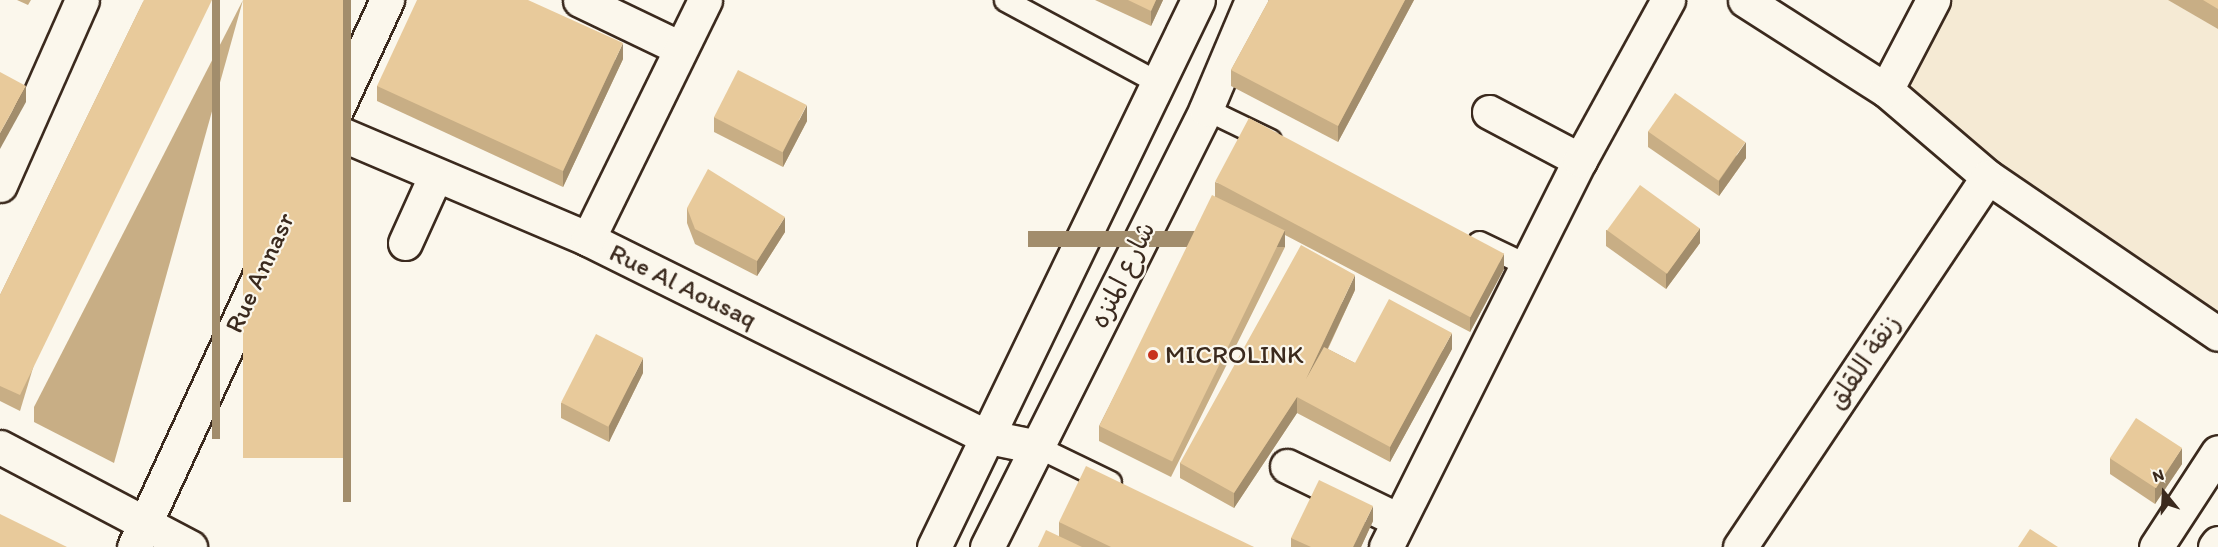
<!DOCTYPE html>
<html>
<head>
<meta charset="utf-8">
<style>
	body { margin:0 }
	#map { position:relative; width:2218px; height:547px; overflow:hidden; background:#fbf7ec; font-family:Itim,"Playpen Sans Arabic",sans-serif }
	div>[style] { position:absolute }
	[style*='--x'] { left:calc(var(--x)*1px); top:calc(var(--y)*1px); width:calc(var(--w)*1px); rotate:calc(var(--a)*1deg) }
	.built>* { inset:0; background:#f5ead4 }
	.roads { filter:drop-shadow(2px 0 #3b2a1e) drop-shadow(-2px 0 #3b2a1e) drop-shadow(0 2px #3b2a1e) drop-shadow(0 -2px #3b2a1e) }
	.service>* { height:21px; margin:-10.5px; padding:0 10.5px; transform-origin:10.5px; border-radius:10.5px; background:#fbf7ec }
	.minor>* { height:33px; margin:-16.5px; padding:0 16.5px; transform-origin:16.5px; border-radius:16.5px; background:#fbf7ec }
	.tertiary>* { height:33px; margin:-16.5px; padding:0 16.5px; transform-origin:16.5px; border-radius:16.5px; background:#fbf7ec }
	.wall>* { inset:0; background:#c8ae85 }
	.shaded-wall>* { inset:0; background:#a28d6c; transform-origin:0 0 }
	.building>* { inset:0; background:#e8ca9b; transform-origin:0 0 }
	.dots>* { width:16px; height:16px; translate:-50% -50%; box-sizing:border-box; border:3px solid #fbf7ec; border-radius:50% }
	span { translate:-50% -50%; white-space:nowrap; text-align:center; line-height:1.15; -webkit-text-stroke:4.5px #fbf7ec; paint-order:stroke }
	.street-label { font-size:26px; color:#3b2a1e }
	.poi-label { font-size:26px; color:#3b2a1e }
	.left { translate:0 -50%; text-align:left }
	.north { position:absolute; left:2134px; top:463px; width:60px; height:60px; -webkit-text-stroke:4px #fbf7ec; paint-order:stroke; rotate:342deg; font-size:16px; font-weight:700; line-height:24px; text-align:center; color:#3b2a1e }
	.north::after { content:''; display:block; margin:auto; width:21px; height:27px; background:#3b2a1e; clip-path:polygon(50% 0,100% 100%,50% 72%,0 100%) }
</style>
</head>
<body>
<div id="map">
	<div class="built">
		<i style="clip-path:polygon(1947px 0,2218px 0,2218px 325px,1894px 105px)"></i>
	</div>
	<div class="roads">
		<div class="service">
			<i style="--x:1005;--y:0;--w:175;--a:28.3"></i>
			<i style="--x:1206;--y:109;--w:71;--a:25.8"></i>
			<i style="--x:1479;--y:242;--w:55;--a:25.6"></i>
			<i style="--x:1038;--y:447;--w:80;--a:25.9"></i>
		</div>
		<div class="minor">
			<i style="--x:580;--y:0;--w:111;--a:25.6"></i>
			<i style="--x:1745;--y:0;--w:167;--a:32.6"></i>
			<i style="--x:1886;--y:90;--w:134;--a:40.5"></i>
			<i style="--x:1988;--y:177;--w:278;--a:34.3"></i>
			<i style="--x:1886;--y:90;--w:102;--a:-62.4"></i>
			<i style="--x:1489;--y:112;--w:103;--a:27.8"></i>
			<i style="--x:327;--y:128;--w:284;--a:23"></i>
			<i style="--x:588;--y:239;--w:442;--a:26.4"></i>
			<i style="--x:984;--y:436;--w:55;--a:11.5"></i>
			<i style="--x:0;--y:185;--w:202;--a:-66.1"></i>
			<i style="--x:588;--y:239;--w:266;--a:-63.9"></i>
			<i style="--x:405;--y:243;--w:72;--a:-65.6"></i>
			<i style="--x:0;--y:447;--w:215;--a:27.8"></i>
			<i style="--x:1287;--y:466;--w:123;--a:25.9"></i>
			<i style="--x:134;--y:547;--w:603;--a:-65.18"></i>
			<i style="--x:1386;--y:547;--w:433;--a:-63.4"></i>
			<i style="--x:1580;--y:160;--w:183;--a:-61.2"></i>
			<i style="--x:1740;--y:547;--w:445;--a:-56.2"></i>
		</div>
		<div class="tertiary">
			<i style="--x:934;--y:547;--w:607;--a:-64.24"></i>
			<i style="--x:987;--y:547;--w:490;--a:-63.4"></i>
			<i style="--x:1206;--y:109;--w:118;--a:-67.1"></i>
			<i style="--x:2156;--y:547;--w:113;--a:-56.9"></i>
			<i style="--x:2215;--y:547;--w:5;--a:-53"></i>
		</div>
	</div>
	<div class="wall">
		<i style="clip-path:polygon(17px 0,31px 0,28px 5px)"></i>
		<i style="clip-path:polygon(144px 0,20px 411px,0 401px,0 295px)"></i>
		<i style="clip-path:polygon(243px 0,114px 463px,34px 422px,34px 407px)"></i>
		<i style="clip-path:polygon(1095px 0,1163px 0,1151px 26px)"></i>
		<i style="clip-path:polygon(1269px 0,1414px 0,1338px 142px,1231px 86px,1231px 70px)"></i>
		<i style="clip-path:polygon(2168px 0,2218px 0,2218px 29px)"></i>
		<i style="clip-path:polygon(623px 59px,563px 187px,377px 101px,377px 86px)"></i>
		<i style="clip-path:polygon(714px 117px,807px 121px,783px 167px,714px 132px)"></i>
		<i style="clip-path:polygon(1648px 131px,1746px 158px,1719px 196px,1648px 147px)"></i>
		<i style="clip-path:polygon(1215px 182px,1504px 269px,1470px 332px,1285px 235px,1285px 247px,1171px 477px,1099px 441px,1099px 426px,1215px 197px)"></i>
		<i style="clip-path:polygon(687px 208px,785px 232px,757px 276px,695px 244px,687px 223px)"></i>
		<i style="clip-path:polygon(1606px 230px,1700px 243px,1666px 289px,1606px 246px)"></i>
		<i style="clip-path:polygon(1355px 290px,1328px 349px,1355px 363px,1452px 349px,1390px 462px,1297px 413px,1234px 508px,1180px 478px,1180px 463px)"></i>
		<i style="clip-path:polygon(643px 373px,609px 442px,561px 418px,561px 403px)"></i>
		<i style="clip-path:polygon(2110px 458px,2182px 464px,2155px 504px,2110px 474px)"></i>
		<i style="clip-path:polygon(1373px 521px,1361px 547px,1291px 547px,1291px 538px)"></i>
		<i style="clip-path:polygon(1059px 522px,1254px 547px,1038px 547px,1059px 536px)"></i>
	</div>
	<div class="shaded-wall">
		<i style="left:212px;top:0;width:8px;height:439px"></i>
		<i style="left:343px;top:0;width:8px;height:502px"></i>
		<i style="clip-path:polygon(1156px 0,1163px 0,1151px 26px,1151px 11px)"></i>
		<i style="clip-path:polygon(1405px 0,1414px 0,1338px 142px,1338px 126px)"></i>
		<i style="clip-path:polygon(623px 43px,623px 59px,563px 187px,563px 171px)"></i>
		<i style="clip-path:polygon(26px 86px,26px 102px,0 149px,0 133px)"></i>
		<i style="clip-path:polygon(807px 105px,807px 121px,783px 167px,783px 152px)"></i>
		<i style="clip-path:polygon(1746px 142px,1746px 158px,1719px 196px,1719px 181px)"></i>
		<i style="clip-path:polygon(785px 217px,785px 232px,757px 276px,757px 261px)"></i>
		<i style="clip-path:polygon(1700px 228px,1700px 243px,1666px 289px,1666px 274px)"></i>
		<i style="left:1285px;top:231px;width:16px;height:257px;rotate:90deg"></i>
		<i style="clip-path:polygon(1504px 253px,1504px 269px,1470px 332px,1470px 317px)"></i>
		<i style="clip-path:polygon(1355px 275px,1355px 290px,1306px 394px,1306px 379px)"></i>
		<i style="clip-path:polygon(1452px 333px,1452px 349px,1390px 462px,1390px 447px)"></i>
		<i style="clip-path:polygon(643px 358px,643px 373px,609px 442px,609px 426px)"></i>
		<i style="clip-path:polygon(1297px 397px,1297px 413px,1234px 508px,1234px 493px)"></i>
		<i style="clip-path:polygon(2182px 448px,2182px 464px,2155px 504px,2155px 488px)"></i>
		<i style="clip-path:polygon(1373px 506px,1373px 521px,1361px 547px,1353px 547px)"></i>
	</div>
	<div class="building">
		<i style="clip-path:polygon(144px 0,212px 0,20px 395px,0 386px,0 295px)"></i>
		<i style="left:243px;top:0;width:100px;height:458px"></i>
		<i style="clip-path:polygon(417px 0,528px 0,623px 43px,563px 171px,377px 86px)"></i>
		<i style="clip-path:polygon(1128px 0,1156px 0,1151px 11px)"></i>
		<i style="clip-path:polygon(1269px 0,1405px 0,1338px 126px,1231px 70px)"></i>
		<i style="clip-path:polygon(2203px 0,2218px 0,2218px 9px)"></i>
		<i style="left:738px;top:70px;width:77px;height:53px;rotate:27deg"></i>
		<i style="clip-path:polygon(0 72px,26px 86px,0 133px)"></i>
		<i style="left:1675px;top:93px;width:86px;height:47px;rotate:35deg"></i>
		<i style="left:1249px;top:118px;width:289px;height:72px;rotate:28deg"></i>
		<i style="clip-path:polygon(708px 169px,785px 217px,757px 261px,695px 229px,687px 208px)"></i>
		<i style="left:1640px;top:185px;width:74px;height:56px;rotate:36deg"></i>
		<i style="left:1212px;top:195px;width:81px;height:257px;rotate:26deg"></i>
		<i style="clip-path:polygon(1301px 245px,1355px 275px,1306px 379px,1324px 347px,1355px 363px,1389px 299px,1452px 333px,1390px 447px,1297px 397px,1234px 493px,1180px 463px)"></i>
		<i style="left:596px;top:334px;width:53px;height:77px;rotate:27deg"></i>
		<i style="left:2136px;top:418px;width:55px;height:48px;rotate:33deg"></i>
		<i style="clip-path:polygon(1086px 466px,1254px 547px,1111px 547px,1059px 522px)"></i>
		<i style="clip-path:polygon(1319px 480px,1373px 506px,1353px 547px,1311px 547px,1291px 538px)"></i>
		<i style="clip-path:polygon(0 514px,67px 547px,0 547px)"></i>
		<i style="clip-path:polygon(2030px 529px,2058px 547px,2018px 547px)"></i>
		<i style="clip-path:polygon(1046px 530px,1082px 547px,1038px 547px)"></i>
	</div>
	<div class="dots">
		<i style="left:1153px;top:355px;background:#c8321e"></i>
	</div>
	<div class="street-label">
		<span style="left:260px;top:273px;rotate:-65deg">Rue Annasr</span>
		<span style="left:1123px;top:275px;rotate:-64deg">شارع المنزه</span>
		<span style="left:683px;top:286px;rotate:26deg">Rue Al Aousaq</span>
		<span style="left:1864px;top:362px;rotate:-56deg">زنقة اللقلق</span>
	</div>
	<div class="poi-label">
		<span class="left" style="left:1165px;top:355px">MICROLINK</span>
	</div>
	<div class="north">N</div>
</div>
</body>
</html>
